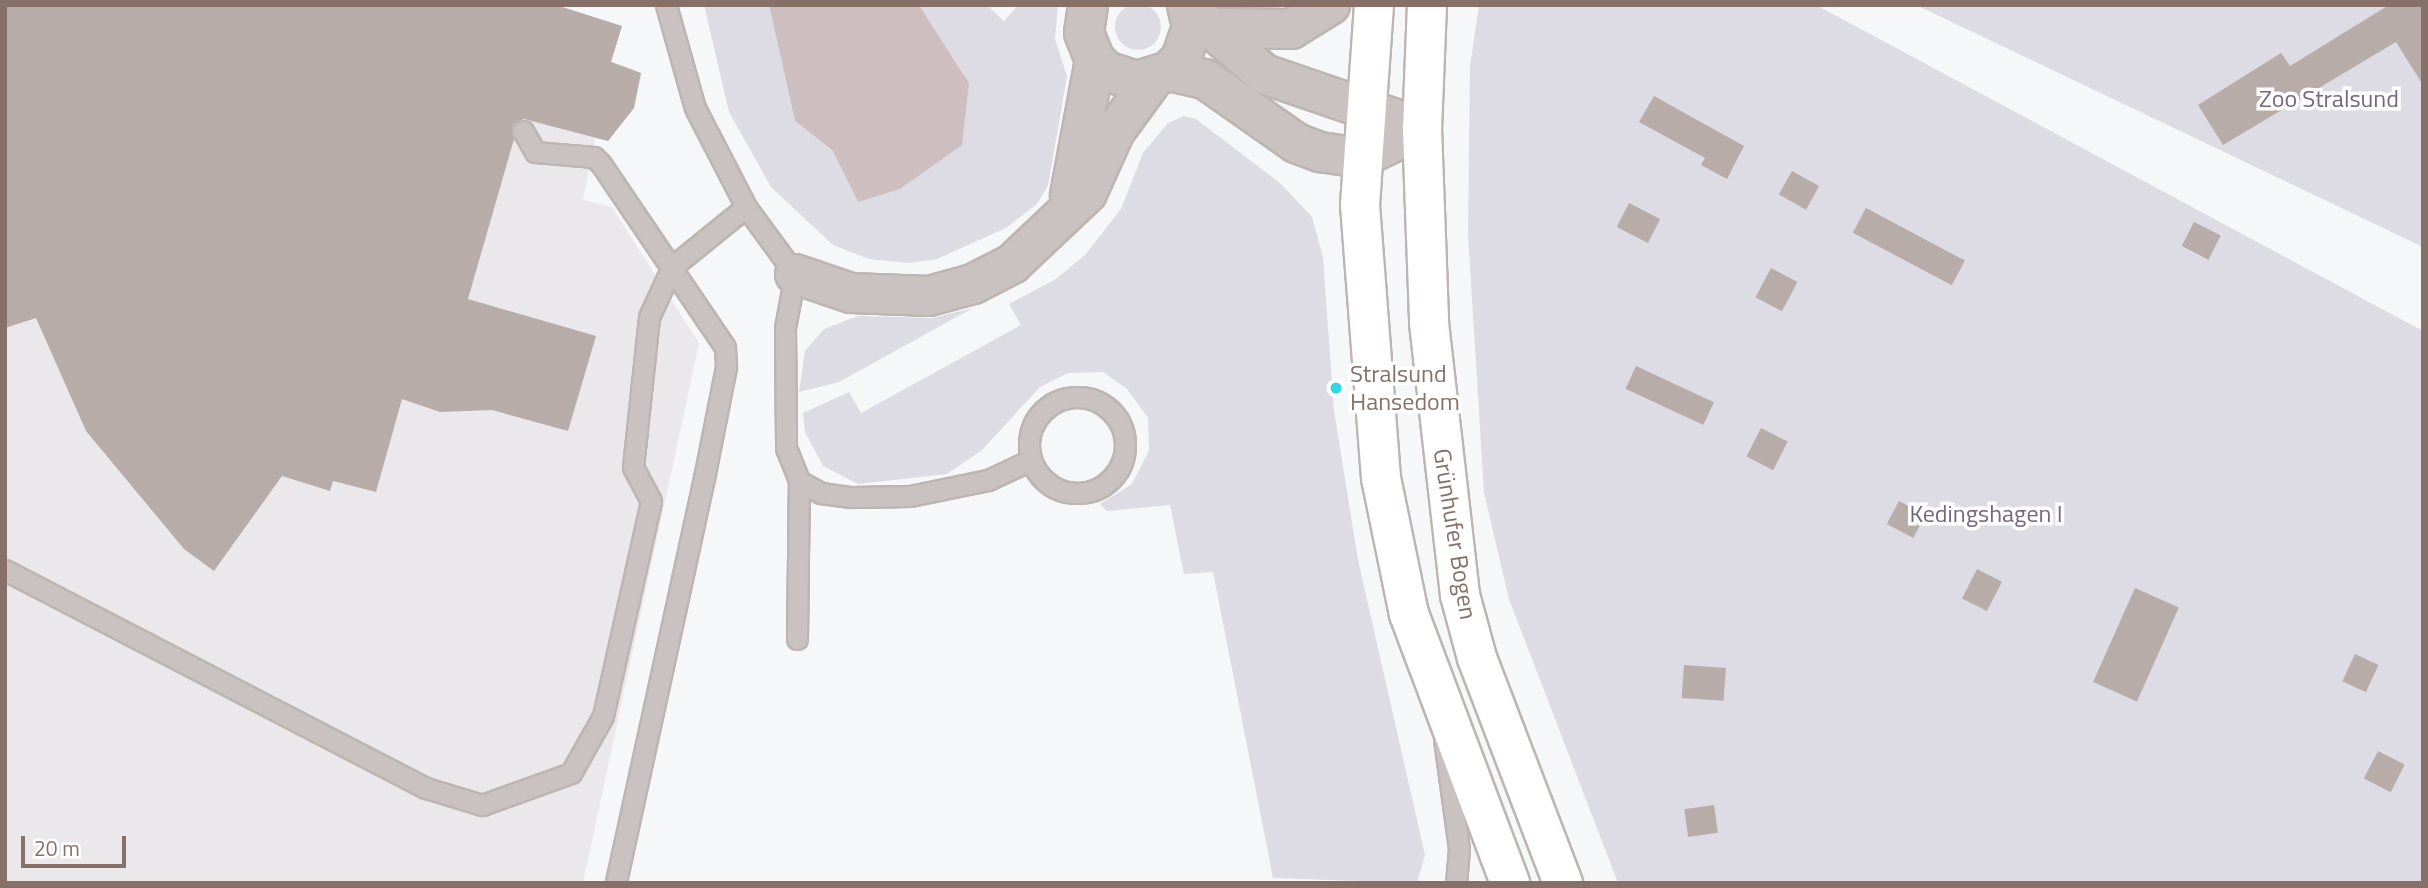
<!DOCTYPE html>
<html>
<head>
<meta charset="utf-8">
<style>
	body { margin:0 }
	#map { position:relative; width:2428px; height:888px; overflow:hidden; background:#f6f7f9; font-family:"Titillium Web",sans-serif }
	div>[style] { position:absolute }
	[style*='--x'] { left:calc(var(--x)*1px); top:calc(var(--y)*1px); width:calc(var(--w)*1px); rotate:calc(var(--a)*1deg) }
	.built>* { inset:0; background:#eae8ea }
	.green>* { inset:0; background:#dddbe3 }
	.round { border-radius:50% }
	.water>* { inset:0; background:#cdbfbf }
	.building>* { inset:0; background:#b8aca9; transform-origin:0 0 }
	.roads { filter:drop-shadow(2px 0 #bdb5b2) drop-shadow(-2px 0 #bdb5b2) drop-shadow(0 2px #bdb5b2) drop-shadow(0 -2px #bdb5b2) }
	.lane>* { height:19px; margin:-9.5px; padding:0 9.5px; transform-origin:9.5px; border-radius:9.5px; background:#c9c2c0 }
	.lane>.ring { margin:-9.5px; padding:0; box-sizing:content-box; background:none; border:19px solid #c9c2c0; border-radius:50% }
	.street>* { height:38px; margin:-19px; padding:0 19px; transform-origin:19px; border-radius:19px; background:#c9c2c0 }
	.secondary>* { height:38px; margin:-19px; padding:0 19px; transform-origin:19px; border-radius:19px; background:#fff }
	.dots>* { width:19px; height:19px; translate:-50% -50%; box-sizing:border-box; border:4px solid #fff; border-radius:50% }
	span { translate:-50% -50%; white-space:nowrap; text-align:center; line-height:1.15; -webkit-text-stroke:7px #fff; paint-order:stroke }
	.park-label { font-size:24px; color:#75677e }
	.poi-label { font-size:24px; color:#877068 }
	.left { translate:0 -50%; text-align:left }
	.street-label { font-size:24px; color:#877068 }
	.frame { position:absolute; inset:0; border:7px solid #877068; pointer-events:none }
	.scale { position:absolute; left:21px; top:836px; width:105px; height:32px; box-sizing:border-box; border:4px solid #877068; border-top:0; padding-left:9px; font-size:21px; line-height:24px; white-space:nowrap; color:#877068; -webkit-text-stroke:5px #fff; paint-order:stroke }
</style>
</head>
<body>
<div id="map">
	<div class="built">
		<i style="clip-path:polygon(5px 5px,556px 5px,622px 26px,611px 61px,642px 73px,634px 108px,608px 141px,595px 138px,583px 200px,612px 207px,699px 343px,583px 883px,5px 883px)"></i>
	</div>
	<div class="green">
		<i class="round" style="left:1115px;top:4px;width:46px;height:46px"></i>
		<i style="clip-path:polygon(704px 5px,769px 5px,795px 121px,832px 150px,858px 202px,969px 83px,919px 5px,987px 5px,1004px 21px,1018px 5px,1058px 5px,1055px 39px,1067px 76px,1048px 186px,1037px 204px,1006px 228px,937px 259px,909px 263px,869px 259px,833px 245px,771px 187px,729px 112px)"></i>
		<i style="clip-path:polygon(1479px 5px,1816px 5px,2423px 331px,2423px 883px,1618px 883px,1509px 599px,1484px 493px,1468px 234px,1470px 66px)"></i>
		<i style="clip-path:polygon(1916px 5px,2423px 5px,2423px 247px)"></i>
		<i style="clip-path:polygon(1184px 116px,1196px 119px,1281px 184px,1312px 217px,1323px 257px,1334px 410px,1358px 560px,1425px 855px,1417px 883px,1273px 878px,1213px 572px,1184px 574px,1170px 505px,1107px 511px,1100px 504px,1132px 484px,1149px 451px,1148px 418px,1127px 389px,1103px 372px,1068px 373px,1040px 387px,982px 450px,947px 474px,858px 484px,823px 466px,805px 432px,803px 413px,849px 392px,861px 413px,1021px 325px,1009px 304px,1056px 279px,1085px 255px,1121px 209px,1143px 153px,1168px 123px)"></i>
		<i style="clip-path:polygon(973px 308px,839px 382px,799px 392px,805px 351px,824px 329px,858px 316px,932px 318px)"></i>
	</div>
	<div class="water">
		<i style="clip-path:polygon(769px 5px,919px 5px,969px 83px,962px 145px,900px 189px,858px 202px,832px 150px,795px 121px)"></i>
	</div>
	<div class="building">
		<i style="clip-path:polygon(5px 5px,556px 5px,622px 26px,611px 62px,641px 73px,634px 108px,608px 141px,524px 119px,513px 124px,514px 139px,468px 299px,596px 336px,568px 431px,492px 410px,440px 412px,402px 399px,376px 492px,333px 481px,330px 491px,282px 476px,214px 571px,184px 549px,86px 431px,36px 318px,5px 328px)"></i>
		<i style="clip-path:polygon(2389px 5px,2423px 5px,2423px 85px,2396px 42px,2223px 145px,2198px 105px,2281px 53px,2290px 66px)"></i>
		<i style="clip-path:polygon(1654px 96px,1744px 146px,1727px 179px,1701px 165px,1705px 158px,1639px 122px)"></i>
		<i style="left:1792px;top:171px;width:31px;height:27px;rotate:29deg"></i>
		<i style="left:1629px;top:203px;width:35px;height:27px;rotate:27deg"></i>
		<i style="left:1866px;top:208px;width:112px;height:28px;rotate:28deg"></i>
		<i style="left:2194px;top:222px;width:30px;height:27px;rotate:27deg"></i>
		<i style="left:1771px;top:268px;width:30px;height:33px;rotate:28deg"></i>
		<i style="left:1636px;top:366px;width:86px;height:25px;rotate:25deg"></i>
		<i style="left:1761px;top:428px;width:30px;height:32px;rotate:27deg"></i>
		<i style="left:1899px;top:501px;width:30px;height:26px;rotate:28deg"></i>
		<i style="left:1977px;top:569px;width:28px;height:33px;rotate:27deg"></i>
		<i style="left:2135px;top:588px;width:48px;height:103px;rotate:24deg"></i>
		<i style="left:2355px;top:654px;width:26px;height:30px;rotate:25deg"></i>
		<i style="left:1684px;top:665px;width:42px;height:33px;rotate:4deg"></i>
		<i style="left:2378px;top:751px;width:30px;height:31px;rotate:27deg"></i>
		<i style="left:1714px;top:805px;width:28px;height:30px;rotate:82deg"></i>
	</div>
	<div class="roads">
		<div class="lane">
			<i style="--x:666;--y:5;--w:107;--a:74.3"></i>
			<i style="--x:695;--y:108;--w:111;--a:62.7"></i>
			<i style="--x:746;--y:207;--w:83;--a:53.8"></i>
			<i style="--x:795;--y:274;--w:55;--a:100.5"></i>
			<i style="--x:785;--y:328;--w:120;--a:89.5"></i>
			<i style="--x:786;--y:448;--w:35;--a:68"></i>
			<i style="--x:799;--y:481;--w:25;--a:29"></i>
			<i style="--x:821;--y:493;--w:30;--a:8"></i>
			<i style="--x:851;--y:497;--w:59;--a:-1"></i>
			<i style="--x:910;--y:496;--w:80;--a:-11.6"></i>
			<i style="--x:988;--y:480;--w:47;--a:-24.9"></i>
			<i style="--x:523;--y:131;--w:24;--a:60"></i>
			<i style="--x:535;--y:152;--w:59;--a:4.8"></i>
			<i style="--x:594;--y:157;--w:10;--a:45"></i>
			<i style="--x:601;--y:164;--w:221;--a:55.9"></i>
			<i style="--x:725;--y:347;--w:20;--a:87"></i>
			<i style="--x:726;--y:367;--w:113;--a:101.2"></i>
			<i style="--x:704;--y:478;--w:414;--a:102.3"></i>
			<i class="ring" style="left:1029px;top:397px;width:77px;height:77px"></i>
			<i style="--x:5;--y:570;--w:474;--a:27.4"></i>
			<i style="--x:426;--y:788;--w:59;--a:16.9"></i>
			<i style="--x:482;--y:805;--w:95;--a:-19.8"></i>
			<i style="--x:571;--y:773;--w:65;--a:-60.7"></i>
			<i style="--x:603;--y:716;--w:220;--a:-77.4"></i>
			<i style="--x:651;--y:501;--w:38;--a:-118"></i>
			<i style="--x:633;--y:467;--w:151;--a:-83.9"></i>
			<i style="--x:649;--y:317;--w:55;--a:-65.3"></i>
			<i style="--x:672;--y:267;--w:95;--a:-39"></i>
			<i style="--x:797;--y:639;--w:158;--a:-89.3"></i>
			<i style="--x:1444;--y:739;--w:111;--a:82.2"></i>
			<i style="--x:1459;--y:849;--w:34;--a:95"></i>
		</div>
		<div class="street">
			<i style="--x:1088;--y:5;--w:28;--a:98"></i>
			<i style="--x:1084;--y:33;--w:29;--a:68"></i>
			<i style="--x:1095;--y:60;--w:16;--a:45"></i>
			<i style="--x:1106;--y:71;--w:33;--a:18"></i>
			<i style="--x:1137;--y:81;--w:34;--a:-17"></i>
			<i style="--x:1169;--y:71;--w:17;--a:-45"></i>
			<i style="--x:1181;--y:59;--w:34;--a:-71"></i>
			<i style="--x:1192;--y:27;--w:23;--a:-103"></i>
			<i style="--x:1189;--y:9;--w:99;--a:40.9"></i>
			<i style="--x:1264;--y:74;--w:167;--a:18.9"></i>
			<i style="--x:1216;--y:28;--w:75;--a:0.8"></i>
			<i style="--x:1291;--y:29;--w:46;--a:-31.6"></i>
			<i style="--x:1169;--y:71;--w:37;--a:13"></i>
			<i style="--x:1205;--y:79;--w:111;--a:35.1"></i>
			<i style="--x:1296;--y:143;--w:26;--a:21"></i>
			<i style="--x:1320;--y:152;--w:41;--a:8.3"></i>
			<i style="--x:1361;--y:158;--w:68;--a:-26.2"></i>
			<i style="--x:1070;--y:195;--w:137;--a:-79.5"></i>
			<i style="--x:795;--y:274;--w:59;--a:18.7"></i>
			<i style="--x:851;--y:293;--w:78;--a:2.2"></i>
			<i style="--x:929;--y:296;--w:46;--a:-15.3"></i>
			<i style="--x:973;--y:284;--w:44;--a:-27.1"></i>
			<i style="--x:1012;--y:264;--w:103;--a:-43.4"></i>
			<i style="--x:1087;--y:193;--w:68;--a:-65.7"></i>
			<i style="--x:1115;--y:131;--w:64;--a:-53.8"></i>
		</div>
		<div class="secondary">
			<i style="--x:1374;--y:5;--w:200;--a:94"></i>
			<i style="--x:1360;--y:205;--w:274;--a:85.6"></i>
			<i style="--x:1381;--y:478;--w:139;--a:78.4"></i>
			<i style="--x:1409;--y:614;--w:287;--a:69.4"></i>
			<i style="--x:1427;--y:5;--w:123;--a:92.3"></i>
			<i style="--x:1422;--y:128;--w:195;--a:87.9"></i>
			<i style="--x:1429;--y:323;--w:274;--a:83.5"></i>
			<i style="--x:1460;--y:595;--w:65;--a:74.9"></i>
			<i style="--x:1477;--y:658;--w:241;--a:69.1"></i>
		</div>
	</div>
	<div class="dots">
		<i style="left:1336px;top:388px;background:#2ed9e1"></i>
	</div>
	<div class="park-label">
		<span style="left:2329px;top:99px">Zoo Stralsund</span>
		<span style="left:1986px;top:514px">Kedingshagen I</span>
	</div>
	<div class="poi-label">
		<span class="left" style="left:1350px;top:388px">Stralsund<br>Hansedom</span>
	</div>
	<div class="street-label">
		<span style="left:1455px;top:534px;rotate:81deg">Grünhufer Bogen</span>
	</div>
	<div class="frame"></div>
	<div class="scale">20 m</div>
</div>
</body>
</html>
